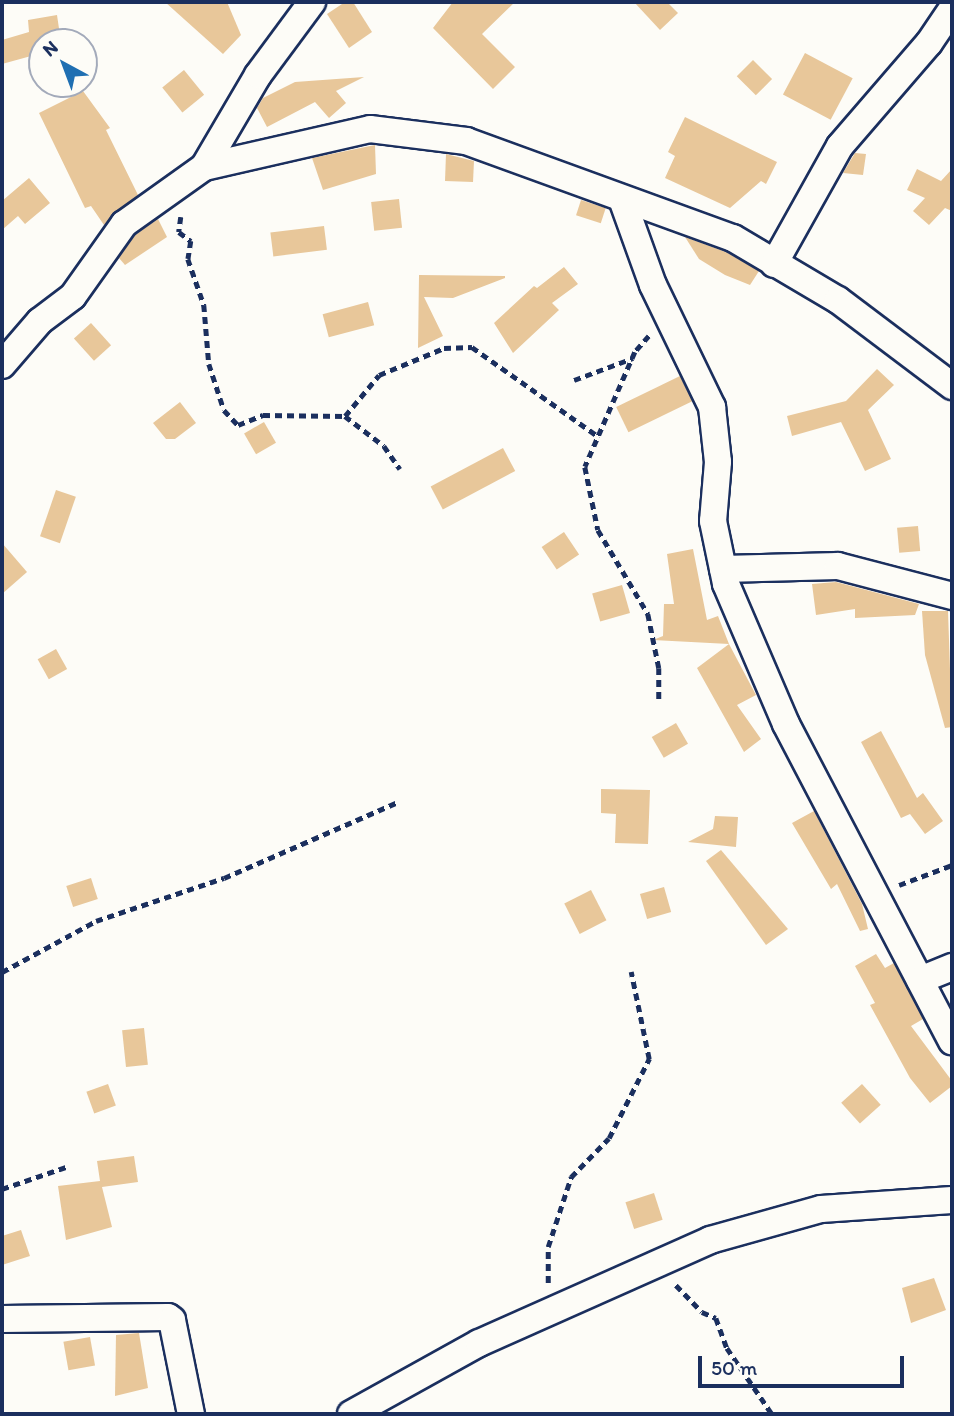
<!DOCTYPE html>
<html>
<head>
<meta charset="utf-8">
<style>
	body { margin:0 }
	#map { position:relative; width:954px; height:1416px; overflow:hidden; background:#fdfcf7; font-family:Itim,sans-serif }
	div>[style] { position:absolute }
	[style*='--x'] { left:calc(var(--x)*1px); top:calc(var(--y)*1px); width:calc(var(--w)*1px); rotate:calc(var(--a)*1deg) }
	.building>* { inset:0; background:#e8c79a; transform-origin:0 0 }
	.path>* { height:4.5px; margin-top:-2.25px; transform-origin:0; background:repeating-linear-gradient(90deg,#1b2f5e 0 7px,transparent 0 12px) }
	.roads { filter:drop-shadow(2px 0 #1b2f5e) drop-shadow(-2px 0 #1b2f5e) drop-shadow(0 2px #1b2f5e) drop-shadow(0 -2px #1b2f5e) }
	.minor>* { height:26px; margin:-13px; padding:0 13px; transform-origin:13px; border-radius:13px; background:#fdfcf7 }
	span { translate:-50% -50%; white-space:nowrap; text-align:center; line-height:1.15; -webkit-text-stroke:5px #fdfcf7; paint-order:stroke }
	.frame { position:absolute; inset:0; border:4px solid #1b2f5e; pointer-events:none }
	.north { position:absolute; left:28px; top:28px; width:70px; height:70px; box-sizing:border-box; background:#fdfcf7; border:2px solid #a3aaba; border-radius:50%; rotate:319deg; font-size:19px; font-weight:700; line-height:28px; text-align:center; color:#1b2f5e }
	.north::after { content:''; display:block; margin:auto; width:24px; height:32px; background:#1f6fb2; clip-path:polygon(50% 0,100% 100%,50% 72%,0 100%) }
	.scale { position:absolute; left:698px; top:1356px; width:206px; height:32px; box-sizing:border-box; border:4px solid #1b2f5e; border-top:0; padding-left:9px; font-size:21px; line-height:24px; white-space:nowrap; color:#1b2f5e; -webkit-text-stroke:5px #fdfcf7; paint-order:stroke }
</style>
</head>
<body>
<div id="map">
	<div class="building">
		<i style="clip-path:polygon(165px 2px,227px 2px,241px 35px,223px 54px)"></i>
		<i style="clip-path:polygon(345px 2px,353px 2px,372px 32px,349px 48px,327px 14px)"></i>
		<i style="clip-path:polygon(453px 2px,515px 2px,482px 34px,515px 67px,493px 89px,433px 28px)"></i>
		<i style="clip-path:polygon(634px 2px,667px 2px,678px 13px,660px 30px)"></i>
		<i style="clip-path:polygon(57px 15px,61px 42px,42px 42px,42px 53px,2px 64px,2px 40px,29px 32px,28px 20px)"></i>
		<i style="left:805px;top:53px;width:54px;height:47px;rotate:28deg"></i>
		<i style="left:753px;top:60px;width:27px;height:23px;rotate:45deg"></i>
		<i style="left:184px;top:70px;width:32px;height:28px;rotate:51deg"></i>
		<i style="clip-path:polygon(364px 77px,336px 91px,346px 103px,329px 118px,315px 102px,267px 127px,257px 108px,263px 98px,295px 82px)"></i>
		<i style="clip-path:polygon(83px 91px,110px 128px,106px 130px,138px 195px,104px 225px,91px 206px,85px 208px,39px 113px)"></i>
		<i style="clip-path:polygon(685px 117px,777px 162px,766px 184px,761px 181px,730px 208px,665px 178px,675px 156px,668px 152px)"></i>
		<i style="clip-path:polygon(375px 145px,376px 174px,323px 190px,312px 158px)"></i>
		<i style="clip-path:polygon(855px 153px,866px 154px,863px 175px,843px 173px)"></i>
		<i style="clip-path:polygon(446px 154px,474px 161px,473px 182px,445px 181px)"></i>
		<i style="clip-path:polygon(917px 169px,941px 181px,952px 169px,952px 211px,945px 208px,929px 225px,913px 211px,925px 198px,907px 190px)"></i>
		<i style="clip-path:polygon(29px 178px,50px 203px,25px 224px,18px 216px,2px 230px,2px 201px)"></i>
		<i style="left:399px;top:199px;width:29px;height:28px;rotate:84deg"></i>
		<i style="left:581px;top:200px;width:26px;height:16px;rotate:18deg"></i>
		<i style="clip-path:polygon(158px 219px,167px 237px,125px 265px,119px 258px,135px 235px)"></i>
		<i style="left:324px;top:226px;width:24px;height:54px;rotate:83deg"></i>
		<i style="clip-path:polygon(685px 237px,726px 252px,759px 271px,750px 285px,725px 275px,699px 259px)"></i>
		<i style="clip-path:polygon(564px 267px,578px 284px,552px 303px,559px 310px,513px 353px,494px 323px,534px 286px,537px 288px)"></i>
		<i style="clip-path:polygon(419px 275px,505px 276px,505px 278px,453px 298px,424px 297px,443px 336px,418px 348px)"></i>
		<i style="left:368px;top:302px;width:24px;height:47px;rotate:75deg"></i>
		<i style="left:91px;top:323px;width:30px;height:23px;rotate:48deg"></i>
		<i style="clip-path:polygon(877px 369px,894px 385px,868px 410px,891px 459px,865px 471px,841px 422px,792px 436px,787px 416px,846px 401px)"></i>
		<i style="left:680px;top:376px;width:28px;height:71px;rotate:64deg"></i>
		<i style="clip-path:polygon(180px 402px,196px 423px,175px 439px,166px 439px,153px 423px)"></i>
		<i style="left:264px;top:422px;width:24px;height:23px;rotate:60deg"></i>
		<i style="left:503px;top:448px;width:26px;height:82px;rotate:62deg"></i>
		<i style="left:56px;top:490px;width:21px;height:49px;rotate:19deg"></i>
		<i style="left:918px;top:526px;width:25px;height:21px;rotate:85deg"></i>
		<i style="left:564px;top:532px;width:27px;height:27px;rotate:56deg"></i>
		<i style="clip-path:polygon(2px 543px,27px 572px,2px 594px)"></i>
		<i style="clip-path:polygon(693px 549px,707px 620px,718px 616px,729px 644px,653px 640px,663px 636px,664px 604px,674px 604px,667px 554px)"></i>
		<i style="clip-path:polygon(836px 582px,919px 604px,915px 615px,855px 618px,855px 609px,816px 615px,812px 584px)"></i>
		<i style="left:622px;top:585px;width:29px;height:31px;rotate:74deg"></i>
		<i style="clip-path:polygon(922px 611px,948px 611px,952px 727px,945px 728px,925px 655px)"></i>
		<i style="clip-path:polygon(729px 644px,756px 695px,737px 705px,761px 739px,744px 752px,697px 668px)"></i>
		<i style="left:56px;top:649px;width:23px;height:21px;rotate:61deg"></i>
		<i style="left:676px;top:723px;width:24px;height:28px;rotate:60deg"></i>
		<i style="clip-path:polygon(881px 731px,917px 798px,923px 793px,943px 821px,925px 834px,910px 814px,901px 818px,861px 742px)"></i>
		<i style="clip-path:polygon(601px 789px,650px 790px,648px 844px,615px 843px,616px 814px,601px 813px)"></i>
		<i style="clip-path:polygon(814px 811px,862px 904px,868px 929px,860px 931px,837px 884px,831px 889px,792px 823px)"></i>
		<i style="clip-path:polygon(715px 816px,738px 817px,736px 847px,688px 842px,713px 829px)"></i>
		<i style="clip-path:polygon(721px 850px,788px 929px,766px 945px,706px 861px)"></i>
		<i style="left:91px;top:878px;width:22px;height:26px;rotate:72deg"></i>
		<i style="left:664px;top:887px;width:26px;height:25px;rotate:74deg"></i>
		<i style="left:591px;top:890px;width:34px;height:30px;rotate:63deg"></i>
		<i style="clip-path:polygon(876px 954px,885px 968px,894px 963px,923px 1019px,911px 1026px,952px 1081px,952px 1086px,930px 1103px,910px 1078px,870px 1005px,875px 1003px,855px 966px)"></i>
		<i style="left:144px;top:1028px;width:37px;height:22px;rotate:84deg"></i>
		<i style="left:108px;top:1084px;width:23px;height:23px;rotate:70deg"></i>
		<i style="left:862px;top:1084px;width:28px;height:28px;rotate:48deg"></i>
		<i style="clip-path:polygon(134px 1156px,138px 1182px,102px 1187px,112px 1227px,66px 1240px,58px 1186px,100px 1181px,97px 1161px)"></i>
		<i style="left:654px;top:1193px;width:28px;height:30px;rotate:72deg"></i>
		<i style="clip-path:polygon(21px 1230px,30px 1256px,2px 1265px,2px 1236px)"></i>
		<i style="clip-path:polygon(934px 1278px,946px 1310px,911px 1323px,902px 1288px)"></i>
		<i style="clip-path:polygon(139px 1333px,148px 1388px,115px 1396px,116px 1335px)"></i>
		<i style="left:90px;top:1337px;width:29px;height:27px;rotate:80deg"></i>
	</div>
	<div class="path">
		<i style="--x:181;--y:217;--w:15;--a:98"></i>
		<i style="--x:179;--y:232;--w:15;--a:37"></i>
		<i style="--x:191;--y:241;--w:18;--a:99"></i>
		<i style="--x:188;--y:259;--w:49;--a:70.8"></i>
		<i style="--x:204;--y:305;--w:59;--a:85.2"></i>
		<i style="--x:209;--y:364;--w:48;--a:71.9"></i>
		<i style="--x:224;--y:410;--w:21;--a:47"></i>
		<i style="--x:238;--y:425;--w:27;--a:-22"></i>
		<i style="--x:263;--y:415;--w:82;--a:0.7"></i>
		<i style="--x:345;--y:416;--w:49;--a:37.6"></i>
		<i style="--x:384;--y:446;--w:28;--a:55"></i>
		<i style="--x:649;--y:336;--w:21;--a:131"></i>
		<i style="--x:635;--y:352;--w:125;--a:113.5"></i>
		<i style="--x:585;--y:467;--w:64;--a:78.3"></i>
		<i style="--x:598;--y:530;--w:98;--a:59.2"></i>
		<i style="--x:648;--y:614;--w:55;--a:78.5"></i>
		<i style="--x:659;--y:668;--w:31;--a:90"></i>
		<i style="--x:574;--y:380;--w:63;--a:-20.4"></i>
		<i style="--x:345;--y:416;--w:53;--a:-50.3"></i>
		<i style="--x:379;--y:375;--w:70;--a:-22.6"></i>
		<i style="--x:444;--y:348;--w:28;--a:-2"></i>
		<i style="--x:472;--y:347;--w:156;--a:35.3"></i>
		<i style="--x:899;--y:885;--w:57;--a:-20.7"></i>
		<i style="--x:2;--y:972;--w:107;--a:-28.5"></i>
		<i style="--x:96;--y:921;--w:135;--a:-18.6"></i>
		<i style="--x:224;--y:878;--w:190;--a:-23.6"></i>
		<i style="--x:2;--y:1189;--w:71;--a:-18.9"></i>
		<i style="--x:548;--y:1283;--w:36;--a:-90"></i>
		<i style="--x:548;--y:1247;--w:74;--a:-71.8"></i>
		<i style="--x:571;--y:1177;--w:54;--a:-45.7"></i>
		<i style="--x:609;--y:1138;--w:89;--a:-63.1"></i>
		<i style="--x:649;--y:1059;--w:89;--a:-101.7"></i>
		<i style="--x:676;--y:1285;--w:37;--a:46"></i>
		<i style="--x:702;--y:1312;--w:15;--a:23"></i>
		<i style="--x:716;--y:1318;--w:32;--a:70"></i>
		<i style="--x:727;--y:1348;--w:80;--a:55.7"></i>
	</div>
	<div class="roads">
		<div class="minor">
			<i style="--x:204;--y:167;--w:170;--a:-12.9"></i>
			<i style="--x:370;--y:129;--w:97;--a:7.1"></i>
			<i style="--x:466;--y:141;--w:284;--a:20"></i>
			<i style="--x:733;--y:238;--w:122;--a:30.6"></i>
			<i style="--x:838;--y:300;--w:143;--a:37"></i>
			<i style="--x:622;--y:199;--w:91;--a:70.2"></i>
			<i style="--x:653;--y:285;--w:136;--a:64.2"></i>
			<i style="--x:712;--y:407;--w:55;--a:83.8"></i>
			<i style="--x:718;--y:462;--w:59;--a:94.8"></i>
			<i style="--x:713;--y:521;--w:64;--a:78.3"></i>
			<i style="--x:726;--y:584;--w:152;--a:66.8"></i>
			<i style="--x:786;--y:724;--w:358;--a:62.4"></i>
			<i style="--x:774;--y:264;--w:135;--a:-60.8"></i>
			<i style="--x:840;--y:146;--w:136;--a:-49.2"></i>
			<i style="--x:929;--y:43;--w:41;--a:-55.9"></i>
			<i style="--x:2;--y:365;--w:58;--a:-49.2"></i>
			<i style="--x:40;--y:321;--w:41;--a:-37.1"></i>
			<i style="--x:73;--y:296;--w:88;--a:-54.7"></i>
			<i style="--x:124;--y:224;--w:98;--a:-35.5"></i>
			<i style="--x:204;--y:167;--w:107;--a:-59.6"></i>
			<i style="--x:258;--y:75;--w:91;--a:-53.5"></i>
			<i style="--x:723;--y:569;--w:115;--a:-1.5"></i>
			<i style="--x:838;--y:566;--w:118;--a:14.7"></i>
			<i style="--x:920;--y:980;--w:35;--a:-22"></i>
			<i style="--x:2;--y:1319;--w:166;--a:-0.7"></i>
			<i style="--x:168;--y:1317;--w:5;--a:37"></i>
			<i style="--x:172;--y:1320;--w:96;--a:78.6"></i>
			<i style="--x:351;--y:1414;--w:146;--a:-29"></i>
			<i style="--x:479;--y:1343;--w:253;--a:-24"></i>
			<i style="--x:710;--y:1240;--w:115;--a:-15.6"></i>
			<i style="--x:821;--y:1209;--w:131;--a:-3.9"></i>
		</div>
	</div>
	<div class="frame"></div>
	<div class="north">N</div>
	<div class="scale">50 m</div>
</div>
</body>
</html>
